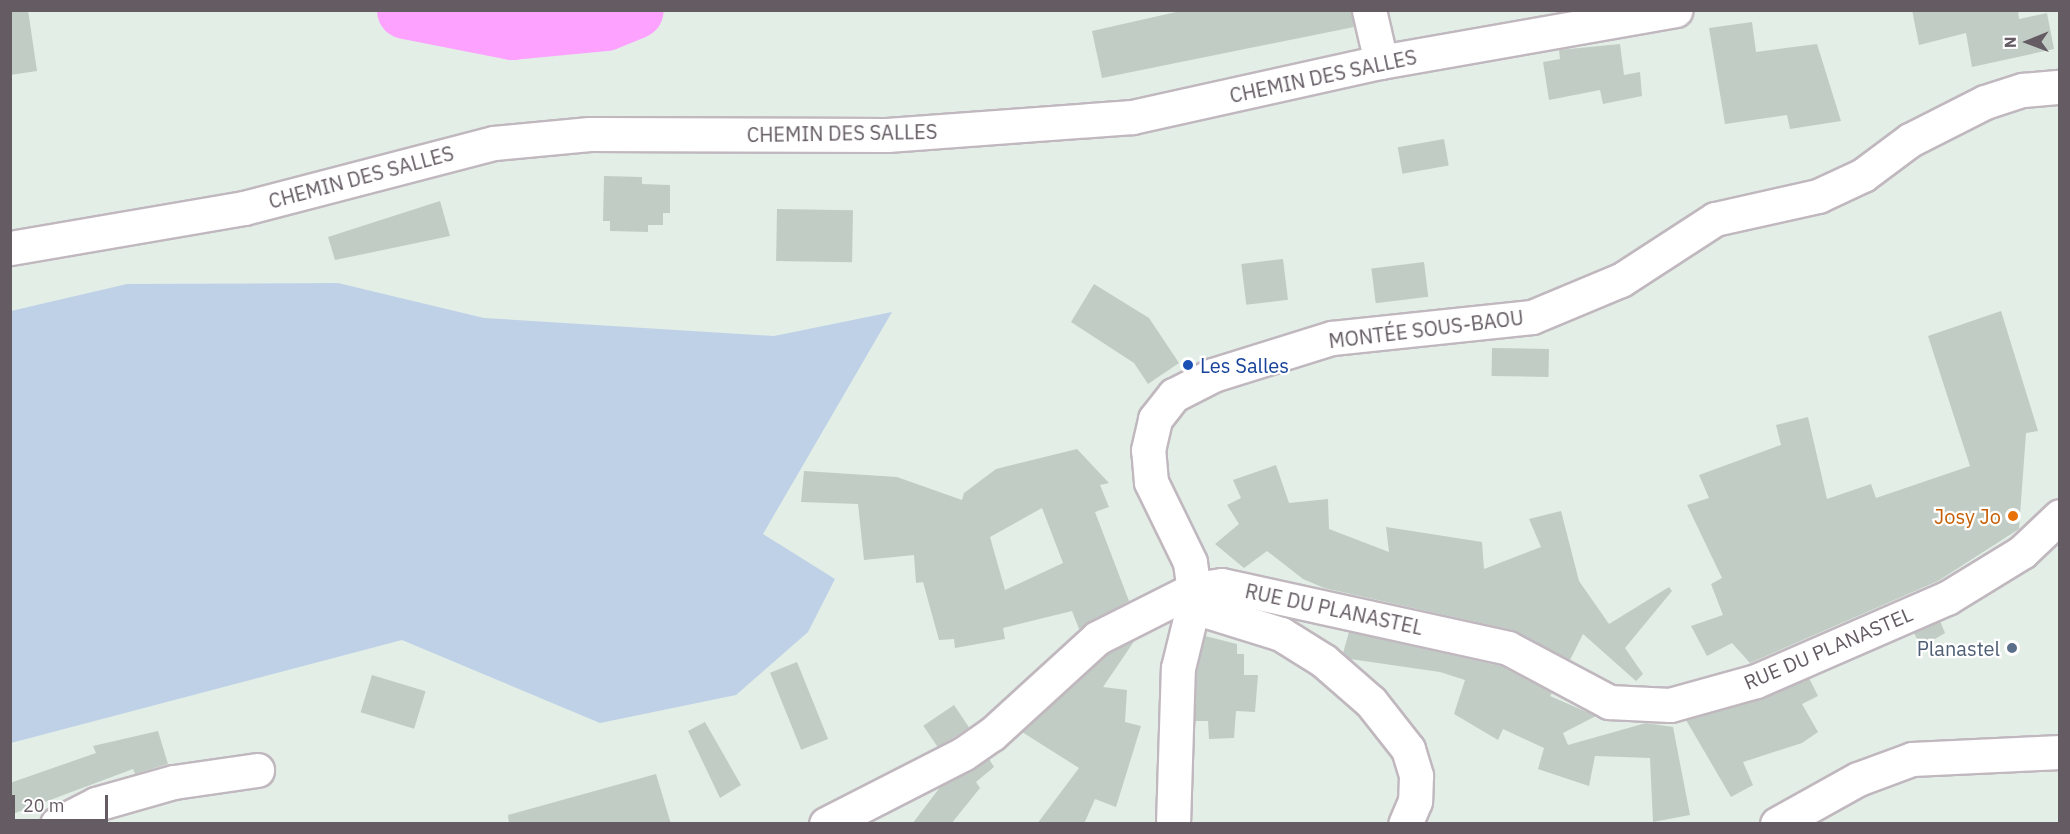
<!DOCTYPE html>
<html>
<head>
<meta charset="utf-8">
<style>
	body { margin:0 }
	#map { position:relative; width:2070px; height:834px; overflow:hidden; background:#e3eee7; font-family:"IBM Plex Sans",sans-serif }
	div>[style] { position:absolute }
	[style*='--x'] { left:calc(var(--x)*1px); top:calc(var(--y)*1px); width:calc(var(--w)*1px); rotate:calc(var(--a)*1deg) }
	.green>* { inset:0; background:#bfd1e7 }
	.river>* { height:57px; margin:-28.5px; padding:0 28.5px; transform-origin:28.5px; border-radius:28.5px; background:#fda3ff }
	.building>* { inset:0; background:#c1ccc4; transform-origin:0 0 }
	.roads { filter:drop-shadow(2px 0 #c0b8be) drop-shadow(-2px 0 #c0b8be) drop-shadow(0 2px #c0b8be) drop-shadow(0 -2px #c0b8be) }
	.street>* { height:33px; margin:-16.5px; padding:0 16.5px; transform-origin:16.5px; border-radius:16.5px; background:#fff }
	.dots>* { width:16px; height:16px; translate:-50% -50%; box-sizing:border-box; border:3px solid #fff; border-radius:50% }
	span { translate:-50% -50%; white-space:nowrap; text-align:center; line-height:1.15; -webkit-text-stroke:4.5px #fff; paint-order:stroke }
	.street-label { font-size:20px; color:#645b63 }
	.transit-label { font-size:20px; color:#164399 }
	.left { translate:0 -50%; text-align:left }
	.food-label { font-size:20px; color:#c56008 }
	.right { translate:-100% -50%; text-align:right }
	.service-label { font-size:20px; color:#4e5e75 }
	.frame { position:absolute; inset:0; border:12px solid #645b63; pointer-events:none }
	.north { position:absolute; left:1998px; top:12px; width:60px; height:60px; -webkit-text-stroke:4px #fff; paint-order:stroke; rotate:269deg; font-size:16px; font-weight:700; line-height:24px; text-align:center; color:#645b63 }
	.north::after { content:''; display:block; margin:auto; width:21px; height:27px; background:#645b63; clip-path:polygon(50% 0,100% 100%,50% 72%,0 100%) }
	.scale { position:absolute; left:12px; top:795px; width:96px; height:27px; box-sizing:border-box; border:3px solid #645b63; border-top:0; padding-left:8px; font-size:18px; line-height:21px; white-space:nowrap; color:#645b63; -webkit-text-stroke:4px #fff; paint-order:stroke }
</style>
</head>
<body>
<div id="map">
	<div class="green">
		<i style="clip-path:polygon(338px 283px,484px 318px,774px 336px,892px 312px,763px 534px,835px 579px,808px 632px,736px 695px,600px 723px,402px 640px,11px 743px,11px 311px,127px 284px)"></i>
	</div>
	<div class="river">
		<i style="--x:405;--y:10;--w:109;--a:11.1"></i>
		<i style="--x:512;--y:31;--w:93;--a:-5.5"></i>
		<i style="--x:605;--y:22;--w:32;--a:-22"></i>
	</div>
	<div class="building">
		<i style="clip-path:polygon(10px 10px,28px 10px,37px 71px,10px 75px)"></i>
		<i style="clip-path:polygon(1185px 10px,1351px 10px,1354px 27px,1102px 78px,1092px 31px)"></i>
		<i style="clip-path:polygon(1912px 10px,2018px 10px,2019px 19px,2047px 13px,2054px 49px,1972px 67px,1966px 33px,1919px 45px)"></i>
		<i style="clip-path:polygon(1752px 22px,1756px 52px,1817px 44px,1841px 121px,1790px 129px,1787px 115px,1725px 124px,1709px 28px)"></i>
		<i style="clip-path:polygon(1620px 44px,1624px 75px,1640px 72px,1642px 96px,1603px 104px,1600px 90px,1549px 100px,1543px 62px,1560px 59px,1559px 50px)"></i>
		<i style="left:1444px;top:139px;width:27px;height:47px;rotate:80deg"></i>
		<i style="clip-path:polygon(604px 176px,642px 177px,642px 184px,670px 185px,670px 213px,663px 213px,663px 225px,648px 225px,648px 232px,610px 231px,610px 221px,603px 221px)"></i>
		<i style="clip-path:polygon(440px 201px,450px 236px,335px 260px,328px 237px)"></i>
		<i style="left:777px;top:209px;width:76px;height:52px;rotate:1deg"></i>
		<i style="left:1283px;top:259px;width:41px;height:42px;rotate:83deg"></i>
		<i style="left:1424px;top:262px;width:35px;height:53px;rotate:83deg"></i>
		<i style="clip-path:polygon(1094px 284px,1149px 318px,1179px 363px,1148px 384px,1134px 363px,1071px 322px)"></i>
		<i style="clip-path:polygon(2001px 311px,2038px 431px,2026px 433px,2019px 529px,1938px 581px,1750px 663px,1732px 643px,1707px 656px,1691px 626px,1723px 615px,1711px 584px,1722px 578px,1687px 505px,1709px 498px,1699px 475px,1781px 445px,1776px 425px,1808px 417px,1827px 499px,1871px 484px,1876px 498px,1970px 466px,1928px 336px)"></i>
		<i style="left:1492px;top:348px;width:57px;height:28px;rotate:1deg"></i>
		<i style="clip-path:polygon(evenodd,1077px 449px,1109px 483px,1100px 485px,1109px 507px,1095px 512px,1129px 601px,1079px 629px,1072px 611px,1003px 628px,1005px 639px,955px 648px,954px 639px,939px 640px,923px 582px,916px 583px,914px 555px,864px 560px,858px 504px,801px 502px,804px 471px,897px 477px,962px 500px,964px 493px,996px 469px,1077px 449px,1042px 508px,1063px 563px,1005px 590px,990px 537px,1042px 508px)"></i>
		<i style="clip-path:polygon(1276px 465px,1289px 503px,1328px 499px,1329px 529px,1389px 552px,1386px 527px,1482px 542px,1484px 569px,1541px 547px,1529px 519px,1561px 511px,1579px 581px,1609px 624px,1669px 587px,1672px 591px,1625px 648px,1643px 674px,1636px 681px,1583px 634px,1570px 660px,1512px 630px,1324px 588px,1303px 579px,1267px 551px,1244px 568px,1215px 544px,1239px 524px,1227px 505px,1241px 498px,1233px 480px)"></i>
		<i style="clip-path:polygon(1940px 621px,1945px 633px,1921px 647px,1914px 633px)"></i>
		<i style="clip-path:polygon(1349px 632px,1501px 666px,1552px 693px,1550px 696px,1596px 716px,1563px 733px,1568px 745px,1646px 723px,1673px 727px,1690px 815px,1653px 822px,1650px 758px,1595px 756px,1589px 786px,1538px 769px,1544px 748px,1503px 729px,1498px 740px,1454px 714px,1465px 680px,1440px 672px,1350px 659px,1343px 653px)"></i>
		<i style="clip-path:polygon(1205px 636px,1237px 644px,1237px 654px,1244px 654px,1244px 675px,1258px 675px,1255px 712px,1236px 711px,1234px 738px,1209px 739px,1208px 721px,1195px 721px,1197px 671px)"></i>
		<i style="clip-path:polygon(1135px 640px,1103px 687px,1127px 690px,1125px 722px,1141px 726px,1116px 807px,1095px 799px,1084px 824px,1037px 824px,1079px 768px,1022px 732px,1108px 654px)"></i>
		<i style="left:797px;top:662px;width:83px;height:29px;rotate:68deg"></i>
		<i style="left:372px;top:675px;width:56px;height:39px;rotate:17deg"></i>
		<i style="clip-path:polygon(1809px 678px,1818px 696px,1802px 704px,1818px 732px,1802px 743px,1743px 762px,1753px 785px,1731px 797px,1686px 720px,1761px 699px)"></i>
		<i style="left:954px;top:705px;width:27px;height:37px;rotate:56deg"></i>
		<i style="clip-path:polygon(705px 722px,741px 785px,720px 798px,688px 731px)"></i>
		<i style="clip-path:polygon(158px 731px,168px 764px,135px 774px,133px 769px,10px 815px,10px 783px,96px 753px,93px 746px)"></i>
		<i style="clip-path:polygon(989px 759px,994px 767px,976px 782px,980px 788px,951px 824px,912px 824px,941px 786px)"></i>
		<i style="clip-path:polygon(656px 774px,671px 824px,509px 824px,508px 815px)"></i>
	</div>
	<div class="roads">
		<div class="street">
			<i style="--x:1369;--y:10;--w:53;--a:77"></i>
			<i style="--x:10;--y:248;--w:237;--a:-9.7"></i>
			<i style="--x:244;--y:208;--w:258;--a:-14.6"></i>
			<i style="--x:494;--y:143;--w:96;--a:-5.4"></i>
			<i style="--x:590;--y:134;--w:297;--a:0.2"></i>
			<i style="--x:887;--y:135;--w:246;--a:-4.2"></i>
			<i style="--x:1132;--y:117;--w:255;--a:-12.5"></i>
			<i style="--x:1381;--y:62;--w:299;--a:-10"></i>
			<i style="--x:1194;--y:607;--w:91;--a:17.2"></i>
			<i style="--x:1281;--y:634;--w:51;--a:32.1"></i>
			<i style="--x:1324;--y:661;--w:62;--a:41.1"></i>
			<i style="--x:1371;--y:702;--w:60;--a:51.8"></i>
			<i style="--x:1408;--y:749;--w:28;--a:73"></i>
			<i style="--x:1416;--y:776;--w:25;--a:92"></i>
			<i style="--x:1415;--y:801;--w:25;--a:113"></i>
			<i style="--x:57;--y:824;--w:44;--a:-27.1"></i>
			<i style="--x:96;--y:804;--w:81;--a:-15.8"></i>
			<i style="--x:174;--y:782;--w:84;--a:-8.2"></i>
			<i style="--x:826;--y:824;--w:154;--a:-27.1"></i>
			<i style="--x:963;--y:754;--w:35;--a:-35"></i>
			<i style="--x:992;--y:734;--w:142;--a:-42.4"></i>
			<i style="--x:1097;--y:638;--w:109;--a:-26.8"></i>
			<i style="--x:1194;--y:589;--w:28;--a:-8"></i>
			<i style="--x:1222;--y:585;--w:293;--a:12.4"></i>
			<i style="--x:1508;--y:648;--w:115;--a:28.1"></i>
			<i style="--x:1609;--y:702;--w:61;--a:2.8"></i>
			<i style="--x:1670;--y:705;--w:89;--a:-15.6"></i>
			<i style="--x:1756;--y:681;--w:208;--a:-23.5"></i>
			<i style="--x:1947;--y:598;--w:88;--a:-31.5"></i>
			<i style="--x:2022;--y:552;--w:52;--a:-43.5"></i>
			<i style="--x:1173;--y:824;--w:156;--a:-88.2"></i>
			<i style="--x:1178;--y:668;--w:72;--a:-76.3"></i>
			<i style="--x:1195;--y:598;--w:36;--a:-98"></i>
			<i style="--x:1190;--y:562;--w:89;--a:-116"></i>
			<i style="--x:1151;--y:482;--w:32;--a:-95"></i>
			<i style="--x:1148;--y:450;--w:32;--a:-77"></i>
			<i style="--x:1155;--y:419;--w:31;--a:-52"></i>
			<i style="--x:1174;--y:395;--w:44;--a:-27.1"></i>
			<i style="--x:1213;--y:375;--w:125;--a:-17.3"></i>
			<i style="--x:1332;--y:338;--w:201;--a:-6"></i>
			<i style="--x:1532;--y:317;--w:96;--a:-22.6"></i>
			<i style="--x:1621;--y:280;--w:112;--a:-33"></i>
			<i style="--x:1715;--y:219;--w:106;--a:-12.6"></i>
			<i style="--x:1818;--y:196;--w:50;--a:-25"></i>
			<i style="--x:1863;--y:175;--w:59;--a:-36.7"></i>
			<i style="--x:1910;--y:140;--w:84;--a:-26.9"></i>
			<i style="--x:1985;--y:102;--w:40;--a:-18"></i>
			<i style="--x:2023;--y:90;--w:37;--a:-5"></i>
			<i style="--x:1777;--y:824;--w:93;--a:-29.1"></i>
			<i style="--x:1858;--y:779;--w:58;--a:-20.3"></i>
			<i style="--x:1912;--y:759;--w:148;--a:-2.7"></i>
		</div>
	</div>
	<div class="dots">
		<i style="left:1188px;top:365px;background:#1a4fb4"></i>
		<i style="left:2013px;top:516px;background:#e8710a"></i>
		<i style="left:2012px;top:648px;background:#5c6f8a"></i>
	</div>
	<div class="street-label">
		<span style="left:1323px;top:76px;rotate:-12deg">CHEMIN DES SALLES</span>
		<span style="left:842px;top:133px;rotate:-1deg">CHEMIN DES SALLES</span>
		<span style="left:361px;top:177px;rotate:-15deg">CHEMIN DES SALLES</span>
		<span style="left:1426px;top:329px;rotate:-7deg">MONTÉE SOUS-BAOU</span>
		<span style="left:1334px;top:609px;rotate:12deg">RUE DU PLANASTEL</span>
		<span style="left:1828px;top:648px;rotate:-23deg">RUE DU PLANASTEL</span>
	</div>
	<div class="transit-label">
		<span class="left" style="left:1200px;top:365px">Les Salles</span>
	</div>
	<div class="food-label">
		<span class="right" style="left:2001px;top:516px">Josy Jo</span>
	</div>
	<div class="service-label">
		<span class="right" style="left:2000px;top:648px">Planastel</span>
	</div>
	<div class="frame"></div>
	<div class="north">N</div>
	<div class="scale">20 m</div>
</div>
</body>
</html>
